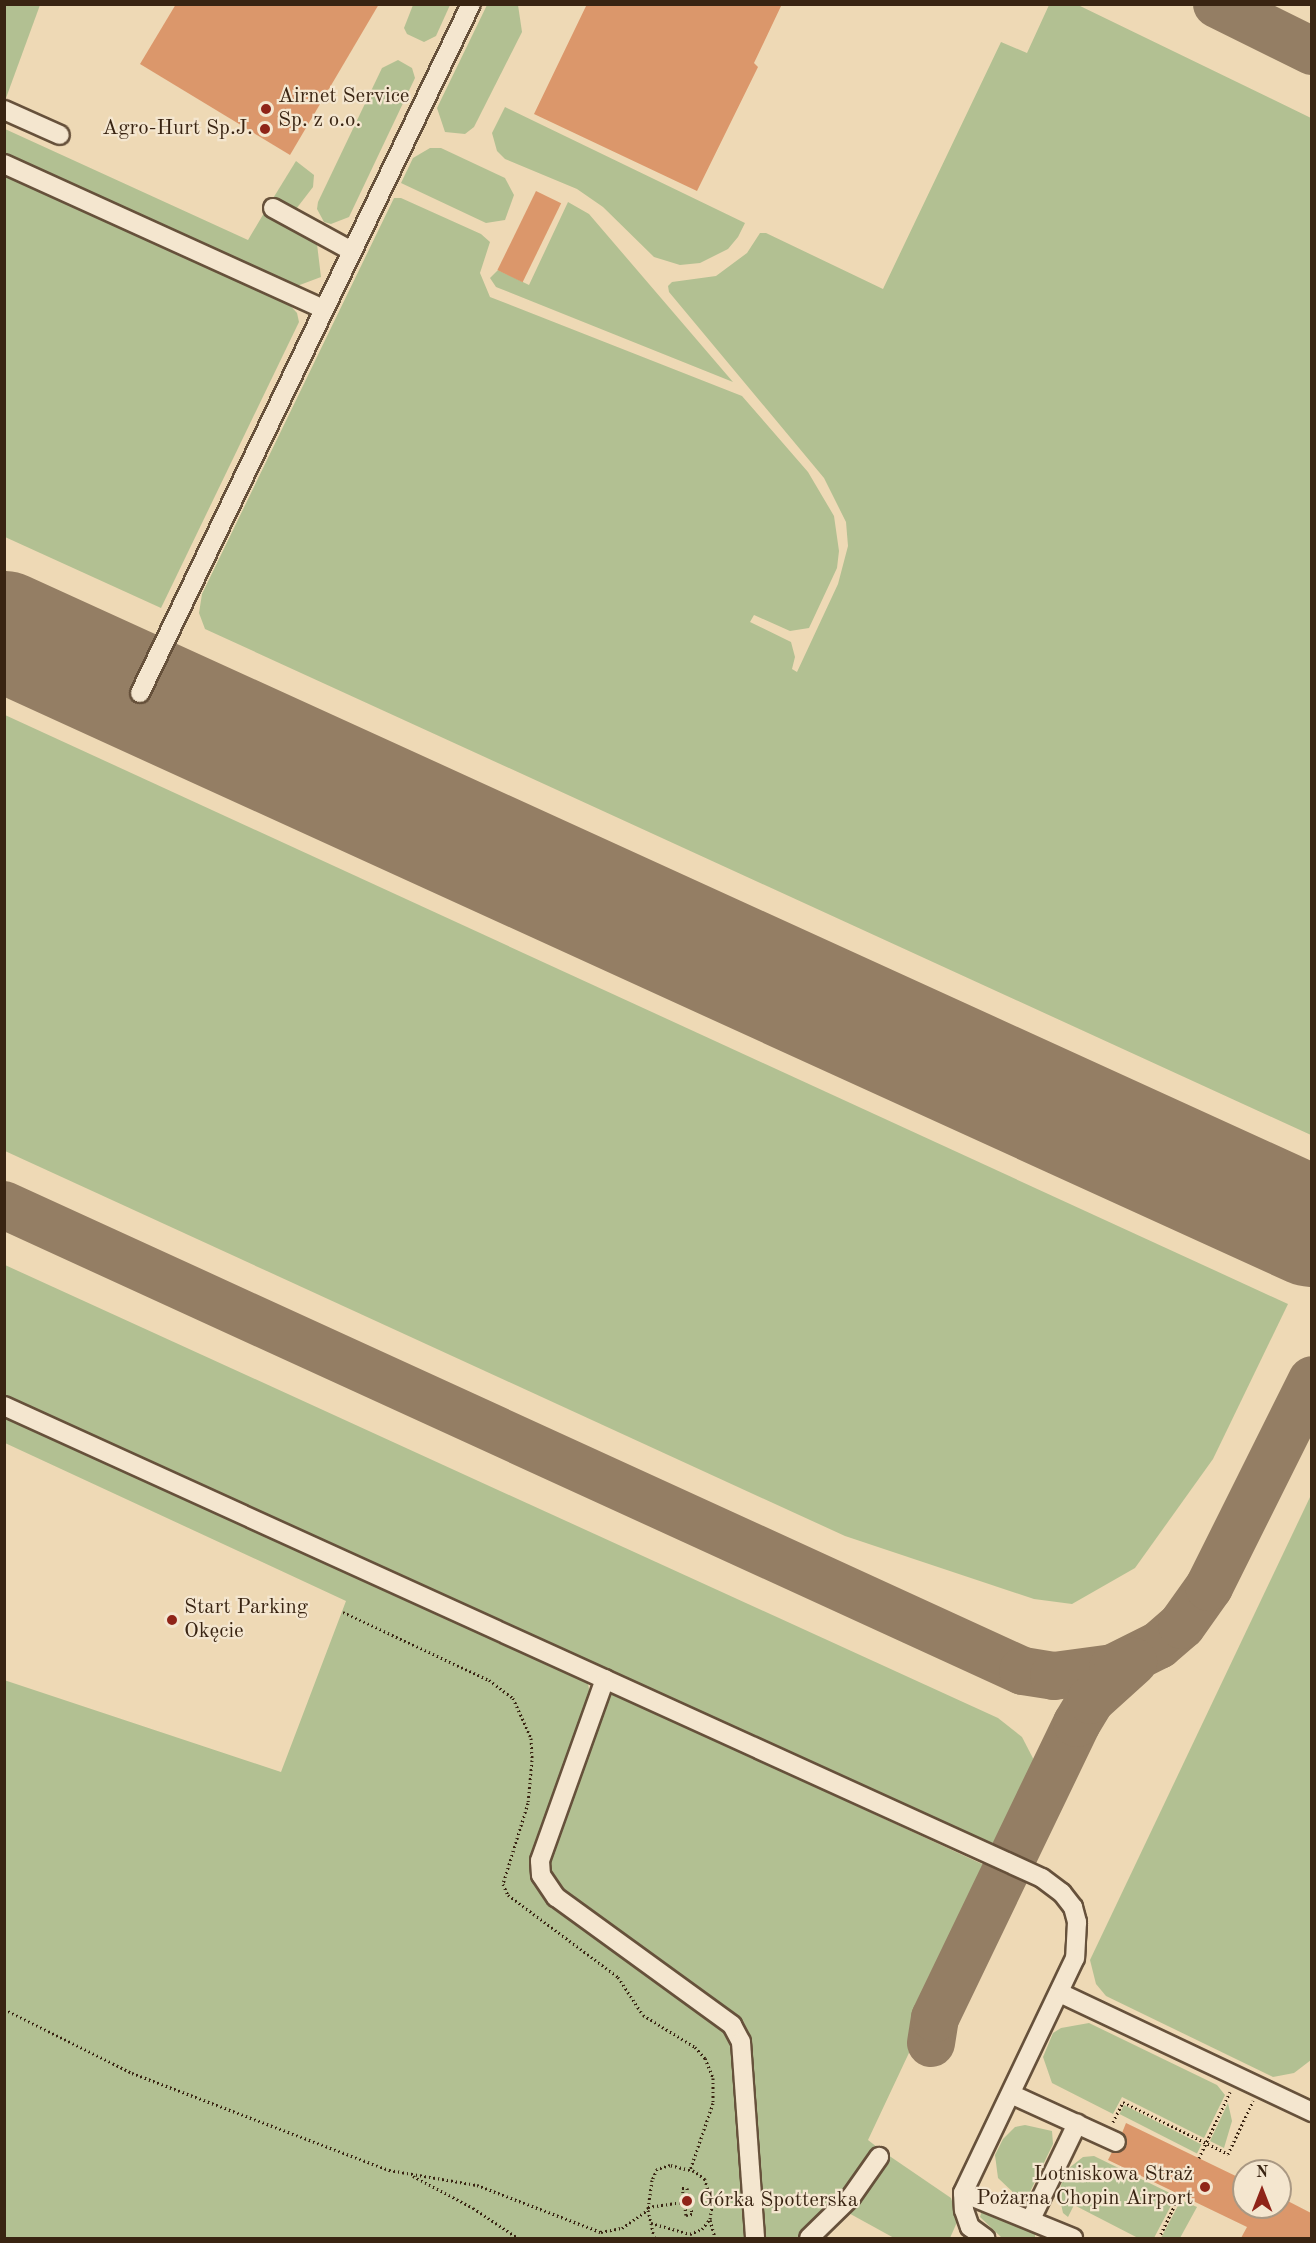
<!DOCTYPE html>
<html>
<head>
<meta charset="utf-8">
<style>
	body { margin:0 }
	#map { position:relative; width:1316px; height:2243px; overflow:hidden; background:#eed9b5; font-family:"Old Standard TT",serif }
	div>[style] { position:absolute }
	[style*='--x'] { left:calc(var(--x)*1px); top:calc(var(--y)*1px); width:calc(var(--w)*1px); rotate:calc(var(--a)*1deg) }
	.green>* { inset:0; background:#b2c092; transform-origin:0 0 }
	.taxiway>* { height:48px; margin:-24px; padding:0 24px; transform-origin:24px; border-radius:24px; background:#947e64 }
	.runway>* { height:120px; margin:-60px; padding:0 60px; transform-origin:60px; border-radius:60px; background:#947e64 }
	.building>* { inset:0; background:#db976b; transform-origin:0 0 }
	.path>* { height:3px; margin-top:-1.5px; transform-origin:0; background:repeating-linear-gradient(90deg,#392412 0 1.5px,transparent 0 4.5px) }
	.roads { filter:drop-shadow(2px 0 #66513b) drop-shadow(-2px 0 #66513b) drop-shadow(0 2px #66513b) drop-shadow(0 -2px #66513b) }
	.minor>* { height:18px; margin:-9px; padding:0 9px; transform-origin:9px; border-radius:9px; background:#f4e6cf }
	.dots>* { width:16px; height:16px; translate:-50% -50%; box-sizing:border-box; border:3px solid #f4e6cf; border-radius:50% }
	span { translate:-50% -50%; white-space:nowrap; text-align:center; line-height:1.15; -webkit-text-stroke:4.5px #f4e6cf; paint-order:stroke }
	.poi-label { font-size:21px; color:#392412 }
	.left { translate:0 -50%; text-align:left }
	.right { translate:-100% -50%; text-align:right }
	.frame { position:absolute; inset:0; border:6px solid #392412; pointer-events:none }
	.north { position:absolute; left:1232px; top:2159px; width:60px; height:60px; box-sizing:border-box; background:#f4e6cf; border:2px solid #a99883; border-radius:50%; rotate:0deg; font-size:16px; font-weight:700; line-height:24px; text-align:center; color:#392412 }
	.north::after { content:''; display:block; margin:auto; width:21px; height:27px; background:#8f2418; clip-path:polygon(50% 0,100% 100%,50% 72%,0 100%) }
</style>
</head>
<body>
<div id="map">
	<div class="green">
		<i style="clip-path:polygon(5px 4px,40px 5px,6px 98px,4px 97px)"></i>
		<i style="clip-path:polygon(413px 5px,450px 5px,436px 36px,424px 42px,407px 34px,404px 28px)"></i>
		<i style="clip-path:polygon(487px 5px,518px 5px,522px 32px,474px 127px,465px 134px,445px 132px,437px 108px)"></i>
		<i style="clip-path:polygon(1049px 5px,1078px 5px,1311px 118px,1311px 1135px,205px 629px,199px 613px,202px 594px,394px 198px,401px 198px,481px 234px,490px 242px,480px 273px,490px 297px,742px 396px,808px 472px,834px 516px,839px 551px,837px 568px,809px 628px,790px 631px,754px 615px,750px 622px,791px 642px,795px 657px,792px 669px,797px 672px,838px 584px,848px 546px,846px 522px,824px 478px,669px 292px,668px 286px,672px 282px,716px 276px,747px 253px,760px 233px,766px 233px,883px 289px,1001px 42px,1027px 53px)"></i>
		<i style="clip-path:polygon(398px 60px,412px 68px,415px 78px,349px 217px,331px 224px,324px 222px,317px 209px,318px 202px,382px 68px)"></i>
		<i style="clip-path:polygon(505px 107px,745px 223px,738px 237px,728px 249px,700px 263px,680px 265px,654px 257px,603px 207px,577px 189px,505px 159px,497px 151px,492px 133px)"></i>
		<i style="clip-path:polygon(5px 129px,248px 240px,264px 213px,317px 244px,321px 277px,297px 286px,277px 282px,5px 156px)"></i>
		<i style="clip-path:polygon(430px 148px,441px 148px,505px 178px,514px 195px,505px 220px,486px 223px,401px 183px,413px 158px)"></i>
		<i style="clip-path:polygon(296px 161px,314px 175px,313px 187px,293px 213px,272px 200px)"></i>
		<i style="clip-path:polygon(5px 175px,288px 303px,297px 313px,299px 322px,161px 608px,5px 537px)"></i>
		<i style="clip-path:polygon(568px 202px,589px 214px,733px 382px,496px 287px,490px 278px,498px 270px,529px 285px)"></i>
		<i style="clip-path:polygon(5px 715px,1288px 1304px,1213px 1459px,1135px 1568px,1072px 1604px,1034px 1599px,845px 1536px,5px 1151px)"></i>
		<i style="clip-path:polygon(5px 1265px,998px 1718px,1022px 1737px,1038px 1768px,1038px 1779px,1006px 1852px,5px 1395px)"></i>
		<i style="clip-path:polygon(5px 1414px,580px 1676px,588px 1684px,591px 1698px,535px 1877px,728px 2033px,737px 2053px,750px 2238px,5px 2238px,4px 1680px,281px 1772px,346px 1601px,5px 1443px)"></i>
		<i style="clip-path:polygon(1311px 1495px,1311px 2060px,1294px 2073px,1273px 2077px,1106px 1996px,1096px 1984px,1090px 1960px)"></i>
		<i style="clip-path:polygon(610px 1692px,995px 1870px,868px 2140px,877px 2147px,844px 2198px,800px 2238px,760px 2238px,743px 2030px,553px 1885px,549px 1869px,550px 1849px)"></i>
		<i style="clip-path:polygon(1089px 2023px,1217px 2085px,1225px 2095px,1204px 2138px,1122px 2097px,1113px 2114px,1052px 2083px,1043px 2057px,1053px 2033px,1061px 2028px)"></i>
		<i style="clip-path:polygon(1228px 2103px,1232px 2121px,1224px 2148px,1210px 2141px)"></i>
		<i style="left:1124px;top:2105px;width:87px;height:10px;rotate:27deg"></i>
		<i style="clip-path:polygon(1025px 2125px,1052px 2131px,1053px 2144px,1030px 2192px,1017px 2196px,998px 2178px,995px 2155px,1003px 2139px,1015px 2127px)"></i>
		<i style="clip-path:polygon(888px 2155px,951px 2198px,958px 2220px,950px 2238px,894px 2238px,845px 2211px)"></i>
		<i style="clip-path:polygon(1094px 2156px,1176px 2196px,1154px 2238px,1138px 2238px,1074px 2205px,1068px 2217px,1063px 2213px,1059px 2195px,1064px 2172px,1083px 2157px)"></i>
		<i style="clip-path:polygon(1181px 2200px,1197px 2207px,1180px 2238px,1161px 2238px)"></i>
		<i style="clip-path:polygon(983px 2207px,1035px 2232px,1035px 2238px,1002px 2238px,980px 2217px)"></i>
	</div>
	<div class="taxiway">
		<i style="--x:1217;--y:4;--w:106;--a:26.3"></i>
		<i style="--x:4;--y:1205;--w:1120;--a:24.58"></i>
		<i style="--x:1023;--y:1671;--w:31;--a:9"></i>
		<i style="--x:1054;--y:1676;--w:60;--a:-7.7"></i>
		<i style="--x:1113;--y:1668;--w:51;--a:-26.6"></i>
		<i style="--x:1159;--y:1645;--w:30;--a:-41"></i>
		<i style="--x:1182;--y:1625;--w:47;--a:-54.6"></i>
		<i style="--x:1209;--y:1587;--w:231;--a:-63.5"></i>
		<i style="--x:1296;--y:1220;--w:16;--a:4"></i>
		<i style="--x:931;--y:2043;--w:25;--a:-81"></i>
		<i style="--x:935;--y:2018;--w:327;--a:-64.3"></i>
		<i style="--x:1077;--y:1723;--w:27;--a:-59"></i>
		<i style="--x:1091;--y:1700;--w:57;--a:-42.1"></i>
	</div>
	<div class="runway">
		<i style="--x:4;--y:631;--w:1437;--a:24.5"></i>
	</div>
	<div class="building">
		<i style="clip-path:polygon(176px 4px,379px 4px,290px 155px,140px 64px)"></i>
		<i style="clip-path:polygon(587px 4px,782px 4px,754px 63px,758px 67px,697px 191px,534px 114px)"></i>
		<i style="left:536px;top:191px;width:28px;height:88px;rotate:26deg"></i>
		<i style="clip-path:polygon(1126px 2123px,1244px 2180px,1244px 2207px,1280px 2207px,1280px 2197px,1311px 2213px,1311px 2238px,1241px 2238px,1247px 2227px,1108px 2160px,1112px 2152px,1126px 2147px,1122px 2133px)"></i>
	</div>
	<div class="path">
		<i style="--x:343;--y:1612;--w:161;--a:25"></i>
		<i style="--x:489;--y:1680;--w:30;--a:37"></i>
		<i style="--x:513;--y:1698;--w:44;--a:65.8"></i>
		<i style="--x:531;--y:1738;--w:22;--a:87"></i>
		<i style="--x:532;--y:1760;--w:43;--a:95.3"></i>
		<i style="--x:528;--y:1803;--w:85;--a:107.2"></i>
		<i style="--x:503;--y:1884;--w:12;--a:66"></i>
		<i style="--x:508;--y:1895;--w:137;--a:36.7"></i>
		<i style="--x:618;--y:1977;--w:45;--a:56.7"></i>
		<i style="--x:643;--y:2015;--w:61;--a:31.6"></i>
		<i style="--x:695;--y:2047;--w:15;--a:48"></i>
		<i style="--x:705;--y:2058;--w:22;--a:68"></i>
		<i style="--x:713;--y:2078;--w:25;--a:90"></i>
		<i style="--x:713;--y:2103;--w:71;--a:108.9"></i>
		<i style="--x:4;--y:2009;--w:143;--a:26.6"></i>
		<i style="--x:132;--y:2073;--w:275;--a:20.7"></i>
		<i style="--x:389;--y:2170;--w:89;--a:9.7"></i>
		<i style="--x:477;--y:2185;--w:133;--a:20.8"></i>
		<i style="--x:601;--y:2232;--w:21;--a:-11"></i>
		<i style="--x:622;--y:2228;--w:32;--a:-35"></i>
		<i style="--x:1113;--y:2122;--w:22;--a:-63"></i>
		<i style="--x:1123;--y:2102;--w:117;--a:26.3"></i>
		<i style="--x:1228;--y:2154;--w:59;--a:-64.7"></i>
		<i style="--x:1199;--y:2158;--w:73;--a:-64.8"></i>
		<i style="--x:413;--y:2176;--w:68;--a:28.1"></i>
		<i style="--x:473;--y:2208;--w:54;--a:33.7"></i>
		<i style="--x:682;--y:2188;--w:5;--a:0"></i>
		<i style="--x:687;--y:2188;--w:26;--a:79"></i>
		<i style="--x:692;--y:2214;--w:6;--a:171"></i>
		<i style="--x:686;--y:2215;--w:27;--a:-98"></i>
		<i style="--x:648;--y:2207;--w:42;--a:-8.1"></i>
		<i style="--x:710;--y:2220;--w:19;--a:74"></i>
		<i style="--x:651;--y:2223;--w:41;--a:15.8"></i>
		<i style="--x:690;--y:2234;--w:13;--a:-23"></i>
		<i style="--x:702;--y:2229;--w:13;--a:-51"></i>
		<i style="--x:710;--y:2219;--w:13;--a:-81"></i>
		<i style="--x:712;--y:2206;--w:28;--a:-105"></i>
		<i style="--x:705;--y:2179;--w:14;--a:-144"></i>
		<i style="--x:694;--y:2171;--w:25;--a:-166"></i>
		<i style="--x:670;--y:2165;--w:14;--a:163"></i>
		<i style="--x:657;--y:2169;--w:12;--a:114"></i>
		<i style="--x:652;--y:2180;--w:30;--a:98"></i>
		<i style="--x:648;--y:2210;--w:13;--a:77"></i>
		<i style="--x:651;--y:2223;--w:14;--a:78"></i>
		<i style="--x:654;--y:2237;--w:1;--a:45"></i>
		<i style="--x:1159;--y:2238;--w:49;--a:-64.5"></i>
	</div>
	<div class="roads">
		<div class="minor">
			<i style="--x:4;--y:110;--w:61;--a:24.1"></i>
			<i style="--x:4;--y:164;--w:350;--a:24.4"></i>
			<i style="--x:273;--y:208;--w:90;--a:28.6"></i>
			<i style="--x:140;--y:693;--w:764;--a:-64.34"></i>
			<i style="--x:4;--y:1406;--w:1140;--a:24.45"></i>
			<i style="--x:1042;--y:1878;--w:25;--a:37"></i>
			<i style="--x:1062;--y:1893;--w:18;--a:52"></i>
			<i style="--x:1073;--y:1907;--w:16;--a:75"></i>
			<i style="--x:1077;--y:1922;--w:36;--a:93"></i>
			<i style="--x:1075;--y:1958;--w:260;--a:115.5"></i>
			<i style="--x:963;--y:2193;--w:17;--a:87"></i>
			<i style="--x:964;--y:2210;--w:18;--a:71"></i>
			<i style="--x:970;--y:2227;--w:19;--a:36"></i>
			<i style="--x:605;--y:1679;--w:193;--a:109.7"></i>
			<i style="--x:540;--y:1861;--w:14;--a:86"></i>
			<i style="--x:541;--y:1875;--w:27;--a:56"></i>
			<i style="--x:556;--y:1897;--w:218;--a:36"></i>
			<i style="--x:732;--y:2025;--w:19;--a:62"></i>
			<i style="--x:741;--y:2042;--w:196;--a:85.9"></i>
			<i style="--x:1060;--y:1993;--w:279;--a:25.3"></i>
			<i style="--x:1013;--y:2095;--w:113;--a:24.5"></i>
			<i style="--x:963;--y:2193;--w:119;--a:22.2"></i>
			<i style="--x:1031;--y:2219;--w:106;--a:-64.2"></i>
			<i style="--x:809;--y:2238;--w:59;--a:-44.3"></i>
			<i style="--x:851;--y:2197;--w:49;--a:-55"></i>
		</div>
	</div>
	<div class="dots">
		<i style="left:266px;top:109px;background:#8f2418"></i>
		<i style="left:265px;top:129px;background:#8f2418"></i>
		<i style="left:172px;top:1620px;background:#8f2418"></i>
		<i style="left:1205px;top:2187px;background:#8f2418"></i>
		<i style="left:687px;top:2201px;background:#8f2418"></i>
	</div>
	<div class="poi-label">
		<span class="left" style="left:278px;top:109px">Airnet Service<br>Sp. z o.o.</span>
		<span class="right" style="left:253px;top:129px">Agro-Hurt Sp.J.</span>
		<span class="left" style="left:184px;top:1620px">Start Parking<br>Okęcie</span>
		<span class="right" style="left:1193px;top:2187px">Lotniskowa Straż<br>Pożarna Chopin Airport</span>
		<span class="left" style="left:699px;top:2201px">Górka Spotterska</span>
	</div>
	<div class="frame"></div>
	<div class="north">N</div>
</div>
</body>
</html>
